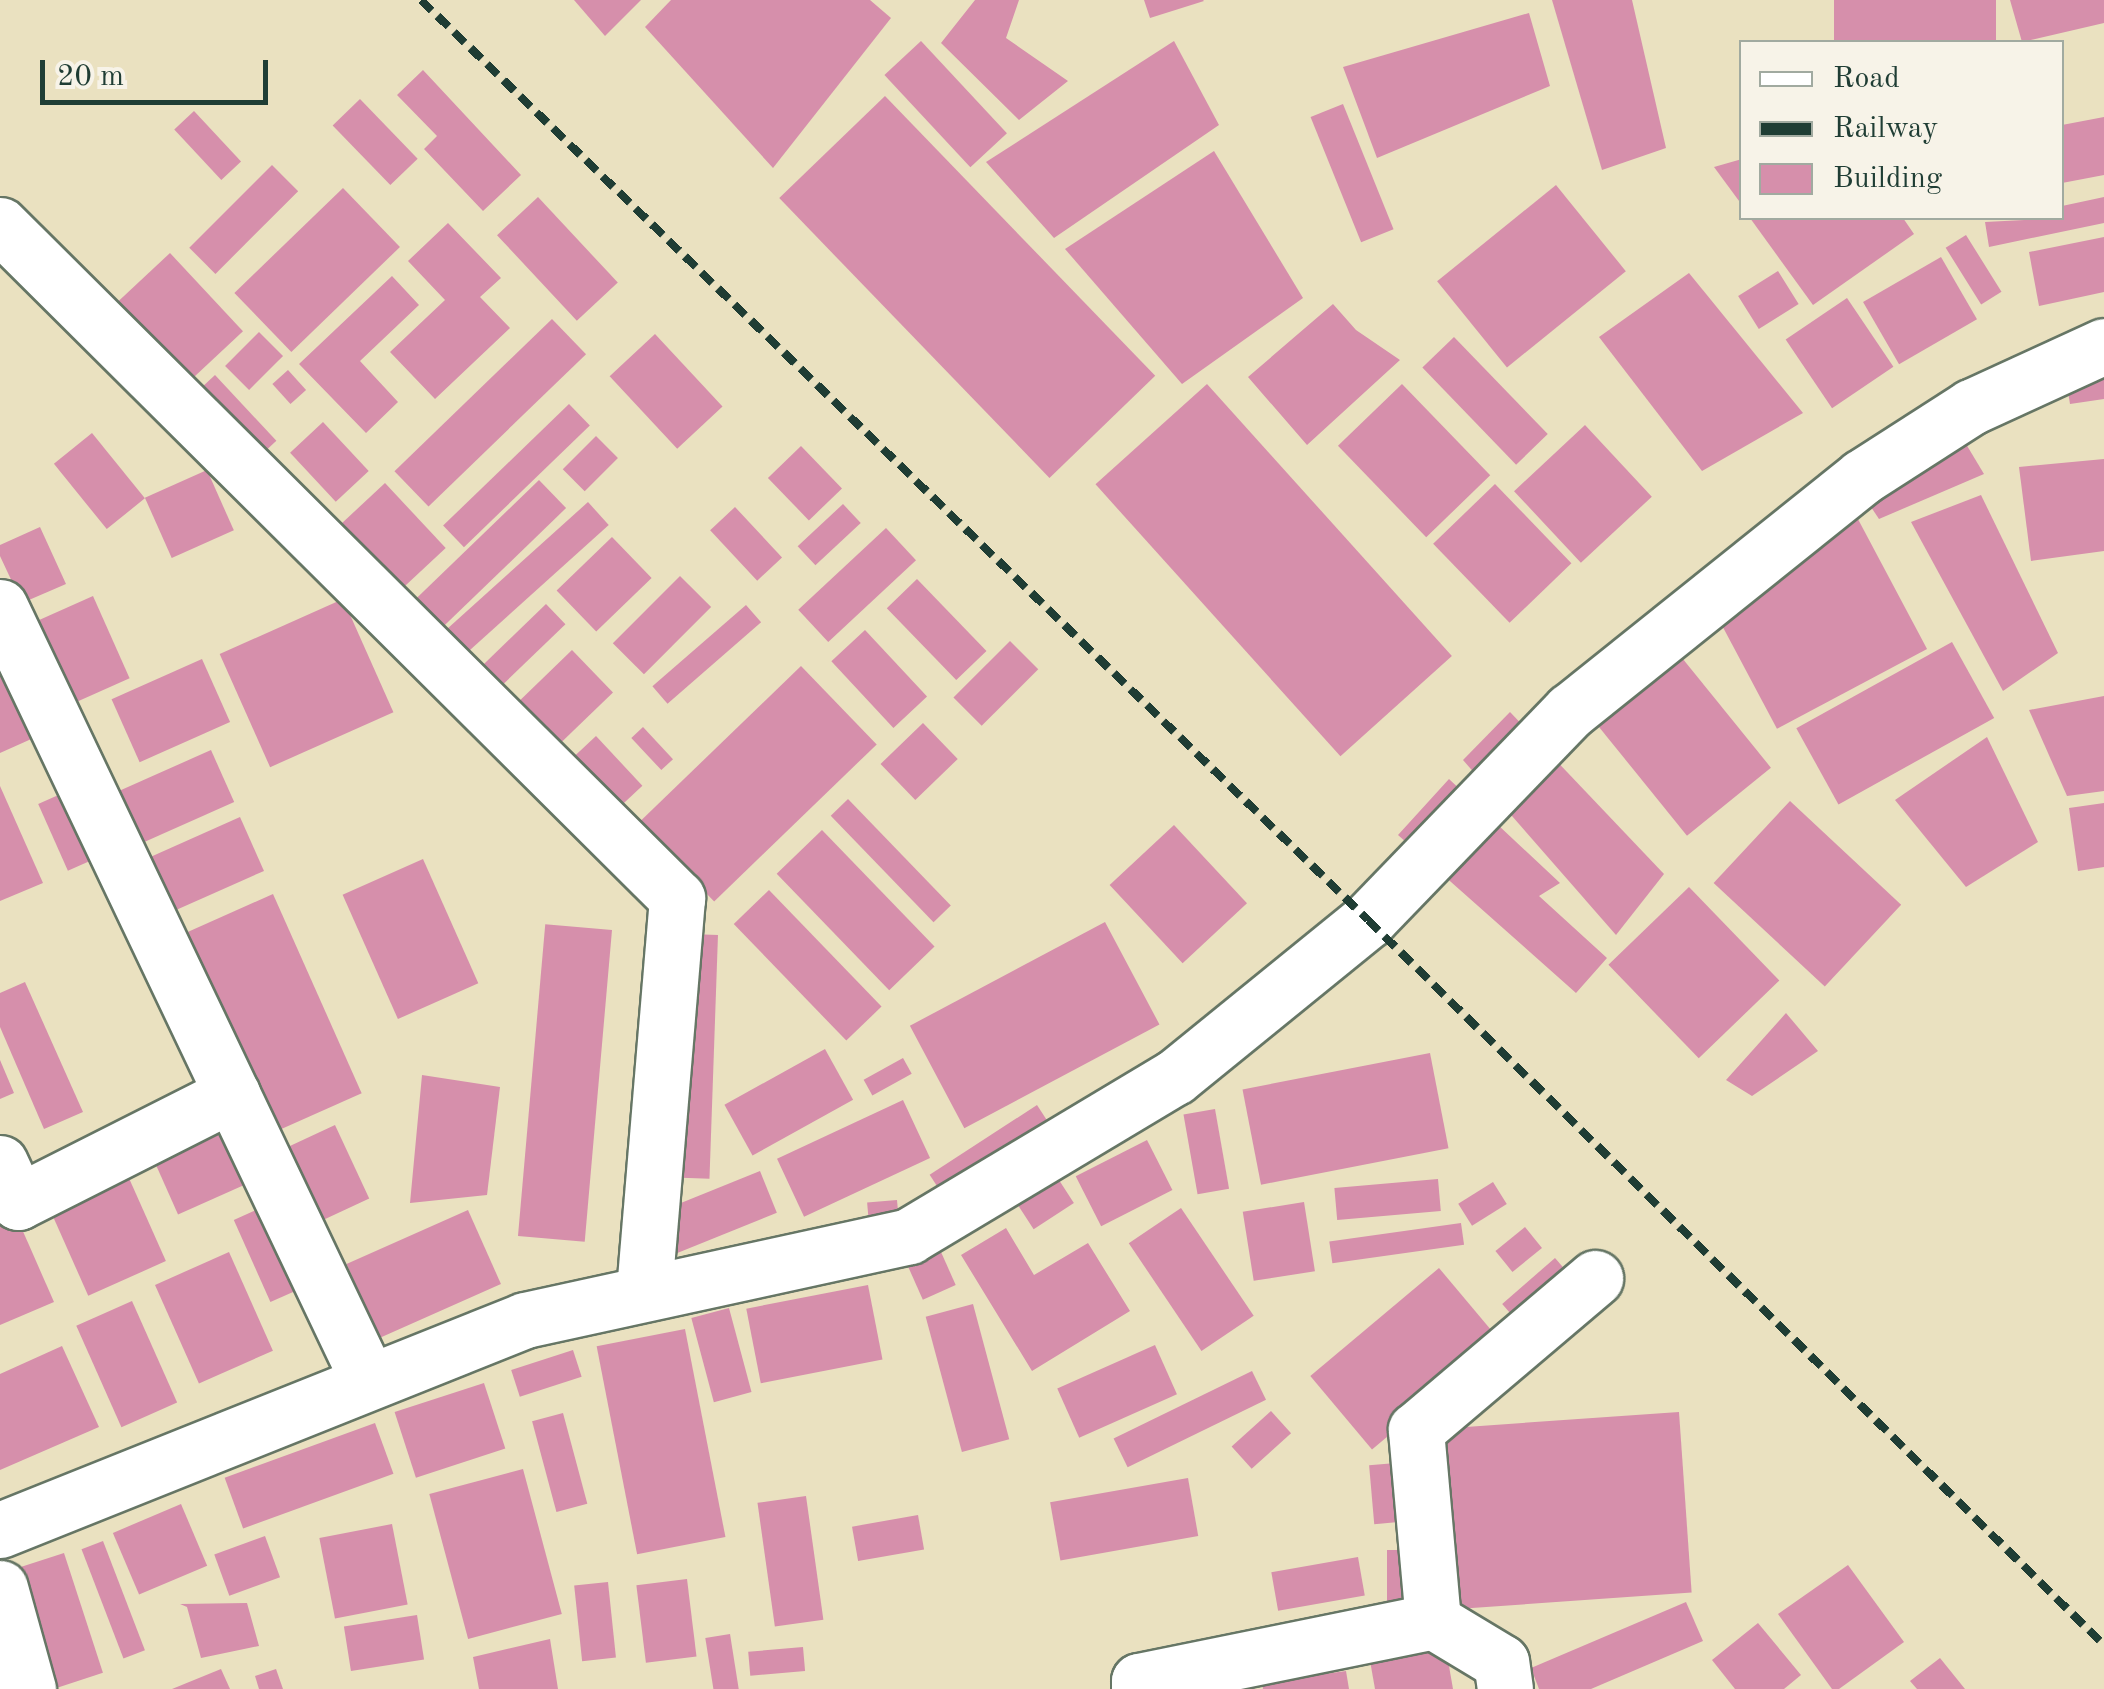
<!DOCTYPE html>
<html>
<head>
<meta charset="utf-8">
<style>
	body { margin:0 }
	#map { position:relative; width:2104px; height:1689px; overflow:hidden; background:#eae1c0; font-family:"Old Standard TT",serif }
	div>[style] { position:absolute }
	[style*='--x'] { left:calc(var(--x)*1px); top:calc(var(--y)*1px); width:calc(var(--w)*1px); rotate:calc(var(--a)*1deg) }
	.building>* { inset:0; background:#d68fab; transform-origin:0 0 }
	.roads { filter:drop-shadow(2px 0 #667665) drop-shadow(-2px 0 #667665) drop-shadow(0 2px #667665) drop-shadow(0 -2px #667665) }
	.minor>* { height:55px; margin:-27.5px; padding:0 27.5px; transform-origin:27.5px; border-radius:27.5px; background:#fff }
	.rail>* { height:8px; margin-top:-4px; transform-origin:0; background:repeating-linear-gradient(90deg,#1f3d34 0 15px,transparent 0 23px) }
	span { translate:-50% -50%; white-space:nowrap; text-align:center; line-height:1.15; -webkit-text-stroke:8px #f7f3e8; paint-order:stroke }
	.legend { position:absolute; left:1739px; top:40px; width:325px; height:180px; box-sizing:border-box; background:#f7f3e8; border:2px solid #a1aaa0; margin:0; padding:12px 18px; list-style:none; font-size:30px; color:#1f3d34 }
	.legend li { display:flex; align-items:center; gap:20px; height:50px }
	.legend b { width:50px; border:2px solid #a1aaa0 }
	.scale { position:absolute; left:40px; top:60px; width:228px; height:45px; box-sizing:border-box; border:5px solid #1f3d34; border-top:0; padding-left:12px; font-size:30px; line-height:35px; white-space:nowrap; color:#1f3d34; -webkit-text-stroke:8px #f7f3e8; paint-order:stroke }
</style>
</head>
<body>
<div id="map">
	<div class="building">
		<i style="clip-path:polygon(574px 0,641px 0,605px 36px)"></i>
		<i style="clip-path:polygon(671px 0,870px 0,891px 18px,773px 168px,645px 27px)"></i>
		<i style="clip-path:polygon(975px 0,1019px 0,1006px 38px,1068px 81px,1019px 120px,941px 43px)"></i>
		<i style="clip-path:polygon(1144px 0,1203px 0,1204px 1px,1150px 18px)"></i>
		<i style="clip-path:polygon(1552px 0,1632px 0,1666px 148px,1602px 170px)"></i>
		<i style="left:1834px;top:0;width:162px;height:45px"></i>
		<i style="clip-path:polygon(2010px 0,2104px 0,2104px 23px,2022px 42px)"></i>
		<i style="clip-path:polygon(1529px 13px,1550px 86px,1377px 158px,1343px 67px)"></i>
		<i style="left:921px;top:41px;width:126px;height:50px;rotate:47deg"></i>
		<i style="clip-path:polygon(1174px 41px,1219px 125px,1054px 238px,986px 162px)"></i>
		<i style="clip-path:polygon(423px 70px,521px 175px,483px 211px,424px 149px,437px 136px,397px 95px)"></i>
		<i style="left:885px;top:96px;width:389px;height:147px;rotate:46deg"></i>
		<i style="left:360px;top:99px;width:83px;height:38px;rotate:46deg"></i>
		<i style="left:1343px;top:104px;width:135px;height:35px;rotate:68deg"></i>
		<i style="left:194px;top:111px;width:69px;height:27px;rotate:47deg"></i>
		<i style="clip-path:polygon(2104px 117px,2104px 175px,2062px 183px,2062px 125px)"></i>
		<i style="clip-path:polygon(1214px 151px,1303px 298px,1182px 384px,1065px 249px)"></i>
		<i style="clip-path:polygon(1742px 159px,1742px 205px,1714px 167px)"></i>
		<i style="left:272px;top:165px;width:37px;height:117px;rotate:45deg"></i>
		<i style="left:1556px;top:185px;width:111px;height:153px;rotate:51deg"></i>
		<i style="left:343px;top:188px;width:82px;height:151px;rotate:46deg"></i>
		<i style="left:538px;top:197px;width:117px;height:56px;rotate:47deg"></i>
		<i style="clip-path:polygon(2104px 197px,2104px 223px,1989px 247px,1985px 222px,2062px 218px,2062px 206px)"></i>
		<i style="clip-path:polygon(1750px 218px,1903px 218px,1914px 234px,1813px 305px)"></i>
		<i style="clip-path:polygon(448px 223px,501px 278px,480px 297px,510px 328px,435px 399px,390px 352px,445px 300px,408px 261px)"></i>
		<i style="left:1966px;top:235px;width:67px;height:24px;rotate:58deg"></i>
		<i style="clip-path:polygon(2104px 237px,2104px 292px,2039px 306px,2029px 252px)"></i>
		<i style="left:170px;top:253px;width:107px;height:75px;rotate:47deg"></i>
		<i style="left:1941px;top:257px;width:72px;height:90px;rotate:60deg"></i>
		<i style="left:1778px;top:271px;width:39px;height:47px;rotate:58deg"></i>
		<i style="clip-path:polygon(1689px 273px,1803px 413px,1702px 471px,1599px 337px)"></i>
		<i style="clip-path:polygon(392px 276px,419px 305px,360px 361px,398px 402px,366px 433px,299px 364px)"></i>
		<i style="left:1847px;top:298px;width:83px;height:74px;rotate:56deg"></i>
		<i style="clip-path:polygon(1333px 304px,1356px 330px,1400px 360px,1307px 445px,1248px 377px)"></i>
		<i style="left:552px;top:319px;width:49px;height:219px;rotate:46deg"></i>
		<i style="left:259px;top:332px;width:34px;height:48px;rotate:45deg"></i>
		<i style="left:655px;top:334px;width:99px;height:62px;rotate:47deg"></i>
		<i style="left:1454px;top:337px;width:135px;height:44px;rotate:46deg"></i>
		<i style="clip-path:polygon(2104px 361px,2104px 399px,2070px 404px,2064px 367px)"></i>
		<i style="left:288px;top:370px;width:27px;height:21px;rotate:48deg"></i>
		<i style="left:215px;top:375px;width:90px;height:26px;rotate:47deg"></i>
		<i style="left:1207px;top:384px;width:366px;height:150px;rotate:48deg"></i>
		<i style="left:1402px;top:384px;width:127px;height:89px;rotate:46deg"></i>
		<i style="left:569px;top:404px;width:30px;height:175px;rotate:46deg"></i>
		<i style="left:323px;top:422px;width:67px;height:45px;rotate:47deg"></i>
		<i style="left:1585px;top:425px;width:98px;height:97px;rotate:47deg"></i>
		<i style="left:92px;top:433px;width:84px;height:49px;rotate:51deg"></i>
		<i style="clip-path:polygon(1960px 434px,1984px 474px,1879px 519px,1863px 495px)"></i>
		<i style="left:596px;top:436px;width:31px;height:47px;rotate:45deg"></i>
		<i style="left:801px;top:446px;width:59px;height:46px;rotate:46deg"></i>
		<i style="clip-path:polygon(2104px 459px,2104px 551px,2031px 561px,2019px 467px)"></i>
		<i style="left:207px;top:470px;width:66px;height:68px;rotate:66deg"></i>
		<i style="left:539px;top:480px;width:39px;height:175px;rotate:46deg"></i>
		<i style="left:385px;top:483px;width:89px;height:59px;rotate:47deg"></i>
		<i style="left:1495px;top:484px;width:110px;height:86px;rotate:46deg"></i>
		<i style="clip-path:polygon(1981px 495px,2058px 653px,2003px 691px,1911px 522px)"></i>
		<i style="left:588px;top:502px;width:31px;height:202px;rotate:48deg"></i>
		<i style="left:843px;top:504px;width:26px;height:62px;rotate:47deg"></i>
		<i style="left:1851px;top:506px;width:162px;height:170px;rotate:62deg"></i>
		<i style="left:735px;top:507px;width:69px;height:34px;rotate:47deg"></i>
		<i style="clip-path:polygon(40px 527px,66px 584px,22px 603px,0 556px,0 545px)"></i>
		<i style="left:886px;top:528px;width:44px;height:120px;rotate:47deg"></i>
		<i style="left:612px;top:537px;width:57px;height:77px;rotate:46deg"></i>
		<i style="left:680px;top:576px;width:44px;height:95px;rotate:45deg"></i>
		<i style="left:917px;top:579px;width:100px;height:42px;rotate:46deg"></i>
		<i style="left:93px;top:596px;width:90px;height:73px;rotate:66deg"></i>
		<i style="left:343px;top:599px;width:124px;height:135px;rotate:66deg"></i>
		<i style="left:546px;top:604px;width:28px;height:97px;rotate:46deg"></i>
		<i style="left:746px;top:605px;width:23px;height:124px;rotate:49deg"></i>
		<i style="left:1657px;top:627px;width:181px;height:108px;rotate:51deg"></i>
		<i style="left:865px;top:630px;width:91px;height:46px;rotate:47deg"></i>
		<i style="left:1010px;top:641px;width:40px;height:80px;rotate:45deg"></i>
		<i style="left:1952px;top:642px;width:87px;height:178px;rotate:61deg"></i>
		<i style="clip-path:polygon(0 648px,38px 736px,0 753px)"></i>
		<i style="left:572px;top:650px;width:59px;height:79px;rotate:46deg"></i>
		<i style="left:202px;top:659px;width:69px;height:99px;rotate:66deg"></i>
		<i style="left:801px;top:666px;width:109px;height:226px;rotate:46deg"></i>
		<i style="clip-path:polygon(2104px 696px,2104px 791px,2067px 796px,2029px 710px)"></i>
		<i style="clip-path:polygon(1510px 712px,1664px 874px,1616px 935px,1463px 760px)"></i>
		<i style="left:923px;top:723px;width:50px;height:59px;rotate:46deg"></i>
		<i style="left:643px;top:727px;width:44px;height:16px;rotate:47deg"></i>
		<i style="left:596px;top:736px;width:68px;height:38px;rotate:47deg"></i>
		<i style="clip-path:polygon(1987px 737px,2038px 842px,1966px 887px,1895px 800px)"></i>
		<i style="left:211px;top:750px;width:57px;height:107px;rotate:66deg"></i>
		<i style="clip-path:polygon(1449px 779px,1560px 883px,1539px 896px,1607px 958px,1576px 993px,1398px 835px)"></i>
		<i style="clip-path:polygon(0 786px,43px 883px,0 901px)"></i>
		<i style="left:72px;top:789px;width:73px;height:37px;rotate:66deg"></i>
		<i style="left:848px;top:799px;width:148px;height:24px;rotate:46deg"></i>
		<i style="left:1790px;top:801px;width:152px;height:112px;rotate:43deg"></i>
		<i style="clip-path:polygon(2104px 803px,2104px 867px,2078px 871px,2069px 808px)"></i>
		<i style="left:240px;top:817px;width:59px;height:103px;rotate:66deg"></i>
		<i style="left:1174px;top:825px;width:107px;height:88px;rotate:47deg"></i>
		<i style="left:822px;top:830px;width:162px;height:63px;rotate:46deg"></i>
		<i style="left:423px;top:859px;width:136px;height:88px;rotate:66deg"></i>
		<i style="left:1689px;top:887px;width:130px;height:112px;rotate:46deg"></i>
		<i style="left:769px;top:890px;width:162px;height:49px;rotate:46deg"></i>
		<i style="left:273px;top:894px;width:218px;height:94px;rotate:66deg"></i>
		<i style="left:1105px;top:922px;width:116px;height:221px;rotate:62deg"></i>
		<i style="left:612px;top:930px;width:313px;height:67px;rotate:95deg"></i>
		<i style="left:690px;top:934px;width:28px;height:244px;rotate:2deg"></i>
		<i style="clip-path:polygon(25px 982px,83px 1112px,44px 1129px,0 1027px,0 993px)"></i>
		<i style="clip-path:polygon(1786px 1013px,1818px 1051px,1752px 1096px,1726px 1080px)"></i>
		<i style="left:825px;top:1049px;width:58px;height:115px;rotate:61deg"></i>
		<i style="left:1430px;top:1053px;width:97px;height:191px;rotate:79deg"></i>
		<i style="left:903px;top:1058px;width:18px;height:45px;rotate:61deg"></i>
		<i style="clip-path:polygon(0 1060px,14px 1093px,0 1099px)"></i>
		<i style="clip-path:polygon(422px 1075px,500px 1087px,487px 1195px,410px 1203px)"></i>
		<i style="left:903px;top:1100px;width:64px;height:139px;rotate:65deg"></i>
		<i style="left:1037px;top:1105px;width:40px;height:128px;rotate:57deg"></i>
		<i style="left:1215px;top:1109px;width:81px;height:32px;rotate:80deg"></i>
		<i style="left:226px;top:1123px;width:64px;height:81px;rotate:66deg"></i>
		<i style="left:335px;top:1125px;width:81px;height:61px;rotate:65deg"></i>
		<i style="left:1147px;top:1140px;width:56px;height:80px;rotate:63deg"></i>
		<i style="left:124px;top:1167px;width:103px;height:85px;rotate:66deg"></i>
		<i style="left:760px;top:1171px;width:45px;height:110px;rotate:68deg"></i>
		<i style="left:1057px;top:1177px;width:31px;height:48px;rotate:57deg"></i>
		<i style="clip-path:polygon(0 1179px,54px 1302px,0 1325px)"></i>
		<i style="left:1438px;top:1179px;width:32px;height:104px;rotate:85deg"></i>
		<i style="left:1493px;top:1182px;width:26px;height:41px;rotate:58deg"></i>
		<i style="left:897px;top:1200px;width:25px;height:30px;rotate:85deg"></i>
		<i style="left:274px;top:1202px;width:90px;height:44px;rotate:66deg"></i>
		<i style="left:1304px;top:1202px;width:70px;height:62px;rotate:81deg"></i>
		<i style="left:1181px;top:1208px;width:130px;height:63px;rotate:56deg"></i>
		<i style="left:468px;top:1210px;width:81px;height:133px;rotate:66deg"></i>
		<i style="left:1461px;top:1223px;width:22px;height:133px;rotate:82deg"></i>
		<i style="left:1525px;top:1227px;width:27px;height:38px;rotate:51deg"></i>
		<i style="clip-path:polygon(1006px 1228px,1034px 1275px,1088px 1243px,1130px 1311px,1032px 1371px,961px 1255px)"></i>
		<i style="left:937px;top:1243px;width:46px;height:36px;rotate:66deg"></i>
		<i style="left:229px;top:1252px;width:108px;height:81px;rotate:66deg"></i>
		<i style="left:1555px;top:1258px;width:30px;height:70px;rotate:49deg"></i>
		<i style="left:1439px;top:1268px;width:96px;height:168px;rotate:50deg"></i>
		<i style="left:868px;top:1285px;width:76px;height:124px;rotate:79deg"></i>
		<i style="left:132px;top:1301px;width:111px;height:61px;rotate:66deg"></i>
		<i style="left:973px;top:1304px;width:140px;height:49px;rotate:75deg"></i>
		<i style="left:729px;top:1308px;width:87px;height:39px;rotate:75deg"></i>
		<i style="left:685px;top:1329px;width:212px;height:90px;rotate:79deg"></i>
		<i style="left:1155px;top:1345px;width:54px;height:107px;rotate:66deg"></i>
		<i style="clip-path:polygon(62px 1346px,99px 1427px,0 1470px,0 1374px)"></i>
		<i style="left:573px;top:1350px;width:28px;height:65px;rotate:72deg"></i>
		<i style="left:1252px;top:1371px;width:32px;height:154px;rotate:64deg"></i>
		<i style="left:484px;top:1383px;width:69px;height:94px;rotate:72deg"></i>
		<i style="left:1271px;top:1411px;width:30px;height:53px;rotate:48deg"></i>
		<i style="left:1679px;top:1412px;width:181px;height:242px;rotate:86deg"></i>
		<i style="left:563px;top:1413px;width:94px;height:32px;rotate:75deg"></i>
		<i style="left:375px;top:1423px;width:54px;height:160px;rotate:70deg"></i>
		<i style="left:1396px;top:1463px;width:59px;height:27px;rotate:85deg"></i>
		<i style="left:523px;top:1469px;width:150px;height:97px;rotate:75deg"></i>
		<i style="left:1188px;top:1478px;width:59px;height:140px;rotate:80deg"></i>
		<i style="left:806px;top:1496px;width:125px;height:49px;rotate:82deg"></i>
		<i style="left:181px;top:1504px;width:67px;height:74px;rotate:67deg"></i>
		<i style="left:918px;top:1515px;width:35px;height:67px;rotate:80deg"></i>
		<i style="left:392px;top:1524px;width:82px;height:74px;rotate:79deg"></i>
		<i style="left:265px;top:1536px;width:44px;height:54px;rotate:70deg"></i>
		<i style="left:103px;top:1541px;width:117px;height:23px;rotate:69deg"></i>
		<i style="left:1387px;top:1550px;width:19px;height:65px"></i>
		<i style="left:64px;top:1553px;width:126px;height:52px;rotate:72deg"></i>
		<i style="left:1358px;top:1557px;width:39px;height:88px;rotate:80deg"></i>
		<i style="clip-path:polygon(1848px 1565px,1904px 1642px,1839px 1689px,1832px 1689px,1778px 1614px)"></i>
		<i style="left:687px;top:1579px;width:78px;height:51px;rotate:83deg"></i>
		<i style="left:608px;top:1582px;width:76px;height:34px;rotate:84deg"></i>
		<i style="clip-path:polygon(1686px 1602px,1703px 1641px,1591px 1689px,1539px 1689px,1531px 1668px)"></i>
		<i style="clip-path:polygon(247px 1603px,259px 1646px,201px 1658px,187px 1607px,180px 1604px)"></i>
		<i style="left:417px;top:1615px;width:45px;height:74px;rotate:81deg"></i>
		<i style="clip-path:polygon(1758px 1623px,1801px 1675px,1784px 1689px,1735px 1689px,1712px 1660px)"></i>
		<i style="left:730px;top:1634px;width:56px;height:25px;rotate:81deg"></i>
		<i style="clip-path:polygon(550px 1639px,558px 1689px,479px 1689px,473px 1657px)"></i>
		<i style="clip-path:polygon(1445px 1643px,1453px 1689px,1375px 1689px,1369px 1655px)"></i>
		<i style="left:803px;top:1647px;width:24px;height:55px;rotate:85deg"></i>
		<i style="clip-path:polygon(1940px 1658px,1965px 1689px,1917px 1689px,1910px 1681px)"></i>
		<i style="clip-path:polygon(221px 1669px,230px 1689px,172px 1689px)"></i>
		<i style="clip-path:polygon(276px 1669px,283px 1689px,259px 1689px,255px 1676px)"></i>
		<i style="clip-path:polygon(1346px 1671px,1349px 1689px,1263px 1689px,1262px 1683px)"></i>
	</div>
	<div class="roads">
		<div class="minor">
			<i style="--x:0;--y:225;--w:955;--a:44.83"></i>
			<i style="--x:677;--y:898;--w:394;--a:94.8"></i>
			<i style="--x:0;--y:607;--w:858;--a:64.54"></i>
			<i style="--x:0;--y:1163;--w:43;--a:65.2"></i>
			<i style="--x:18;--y:1202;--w:240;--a:-26.8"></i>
			<i style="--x:0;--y:1530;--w:565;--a:-21.8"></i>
			<i style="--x:525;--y:1320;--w:393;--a:-12.3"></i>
			<i style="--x:909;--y:1236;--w:310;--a:-30.9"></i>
			<i style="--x:1175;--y:1077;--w:249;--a:-39.1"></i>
			<i style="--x:1368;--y:920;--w:291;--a:-46"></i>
			<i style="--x:1570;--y:711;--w:374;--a:-38.7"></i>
			<i style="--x:1862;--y:477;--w:130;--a:-32.7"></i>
			<i style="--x:1971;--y:407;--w:146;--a:-24.6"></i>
			<i style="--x:0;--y:1588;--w:105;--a:74.5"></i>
			<i style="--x:1139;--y:1689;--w:8;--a:-90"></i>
			<i style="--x:1139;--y:1681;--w:300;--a:-11.5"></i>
			<i style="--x:1505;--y:1689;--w:27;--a:-98"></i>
			<i style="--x:1501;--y:1662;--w:79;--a:-148.9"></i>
			<i style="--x:1433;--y:1621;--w:192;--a:-95.1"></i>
			<i style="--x:1416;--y:1430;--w:235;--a:-40.3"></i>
		</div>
	</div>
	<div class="rail">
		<i style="--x:421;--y:0;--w:1320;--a:44.17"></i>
		<i style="--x:1368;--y:920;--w:1033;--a:44.57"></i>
	</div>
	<ul class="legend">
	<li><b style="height:12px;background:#fff"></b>Road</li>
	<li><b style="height:12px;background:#1f3d34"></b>Railway</li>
	<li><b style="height:28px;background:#d68fab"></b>Building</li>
	</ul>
	<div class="scale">20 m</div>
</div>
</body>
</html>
